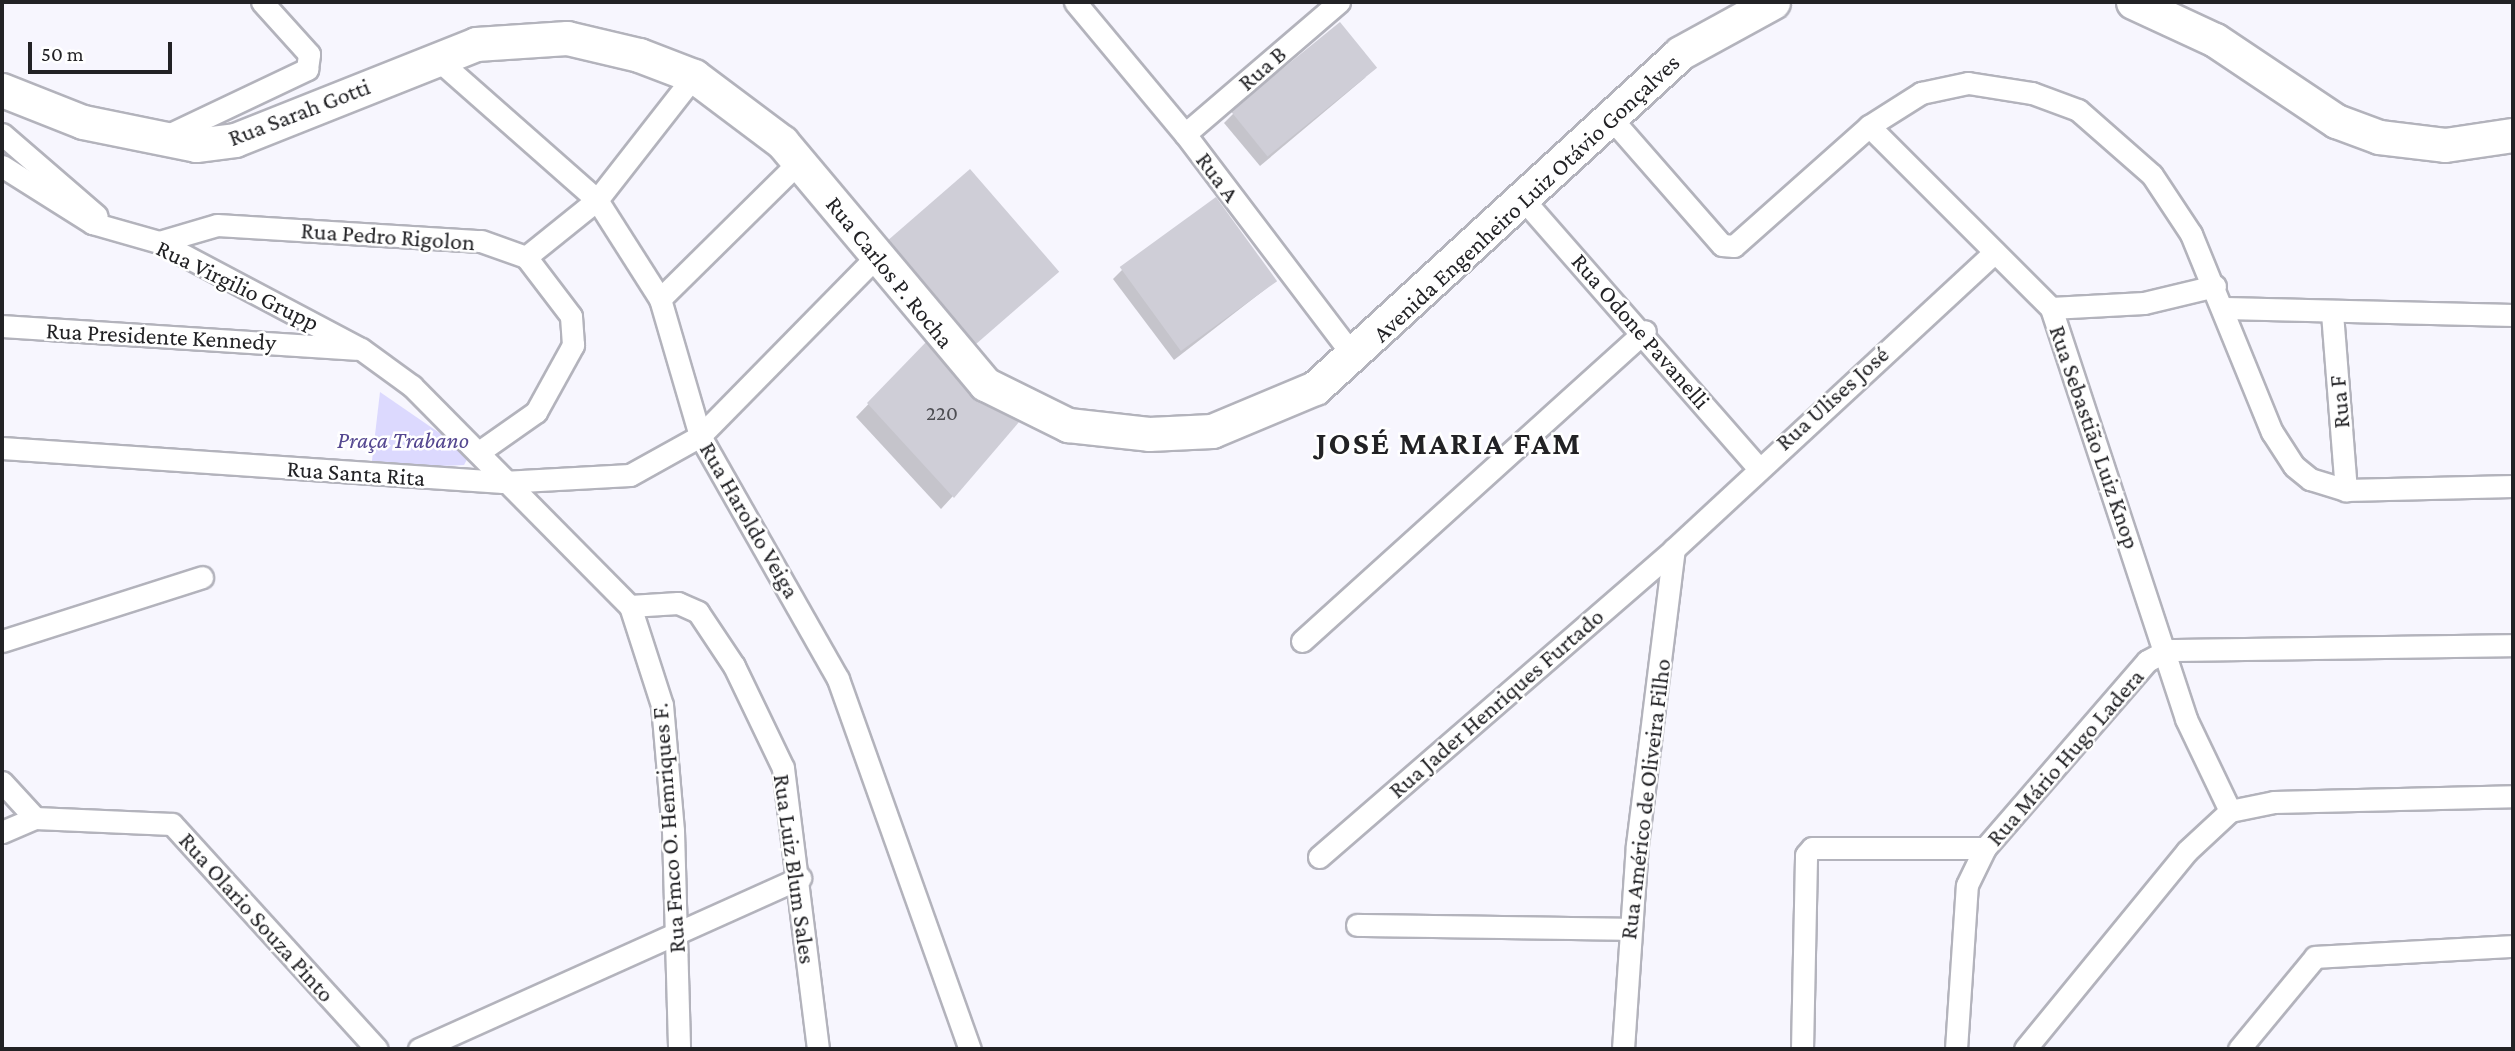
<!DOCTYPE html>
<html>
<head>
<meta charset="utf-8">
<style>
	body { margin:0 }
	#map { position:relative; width:2515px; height:1051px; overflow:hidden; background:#f7f6fe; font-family:"Crimson Pro",serif }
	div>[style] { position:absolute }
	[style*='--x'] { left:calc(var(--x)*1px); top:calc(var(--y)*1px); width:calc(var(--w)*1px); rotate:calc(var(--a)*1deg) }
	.green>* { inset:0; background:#dcd9fe }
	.shadow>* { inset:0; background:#0003 }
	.building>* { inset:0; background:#cfced7; transform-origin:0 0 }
	.roads { filter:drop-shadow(2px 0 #b3b3bc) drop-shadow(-2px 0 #b3b3bc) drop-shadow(0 2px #b3b3bc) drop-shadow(0 -2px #b3b3bc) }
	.minor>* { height:21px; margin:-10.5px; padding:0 10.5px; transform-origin:10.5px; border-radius:10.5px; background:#fff }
	.primary>* { height:33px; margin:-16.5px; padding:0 16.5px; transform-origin:16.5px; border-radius:16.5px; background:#fff }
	span { translate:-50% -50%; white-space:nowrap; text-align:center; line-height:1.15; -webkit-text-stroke:5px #fff; paint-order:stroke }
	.number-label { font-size:21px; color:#4d4d52 }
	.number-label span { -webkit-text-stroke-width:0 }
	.street-label { font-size:24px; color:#222225 }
	.park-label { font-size:24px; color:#544790; font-style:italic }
	.district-label { font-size:32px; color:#222225; font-weight:700; letter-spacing:2px }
	.frame { position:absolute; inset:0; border:4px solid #222225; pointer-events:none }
	.scale { position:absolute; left:28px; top:42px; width:144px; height:32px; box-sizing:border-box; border:4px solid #222225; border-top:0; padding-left:9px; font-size:21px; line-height:24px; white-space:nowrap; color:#222225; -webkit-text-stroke:5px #fff; paint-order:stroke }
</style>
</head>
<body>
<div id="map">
	<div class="green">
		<i style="clip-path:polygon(380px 392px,470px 454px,464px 465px,371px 469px)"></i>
	</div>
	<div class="shadow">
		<i style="clip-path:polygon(1366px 77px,1260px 166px,1224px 123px,1233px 114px)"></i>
		<i style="clip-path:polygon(1122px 270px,1276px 281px,1174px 360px,1113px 279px)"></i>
		<i style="clip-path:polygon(928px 342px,953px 496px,941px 509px,856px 417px)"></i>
	</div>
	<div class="building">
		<i style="left:1340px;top:22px;width:59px;height:141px;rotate:51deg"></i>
		<i style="left:970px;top:169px;width:136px;height:114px;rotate:49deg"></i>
		<i style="left:1216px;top:197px;width:104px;height:119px;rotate:54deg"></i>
		<i style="clip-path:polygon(928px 340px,1019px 422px,954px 498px,867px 403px)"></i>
	</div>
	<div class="roads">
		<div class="minor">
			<i style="--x:1075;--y:2;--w:172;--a:50.2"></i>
			<i style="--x:1185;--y:134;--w:280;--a:52.8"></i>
			<i style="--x:435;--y:57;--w:216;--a:41.4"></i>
			<i style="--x:597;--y:200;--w:117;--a:57.5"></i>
			<i style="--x:660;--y:299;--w:143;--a:73.7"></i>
			<i style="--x:700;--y:436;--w:279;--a:60.4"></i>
			<i style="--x:838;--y:679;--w:393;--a:70.4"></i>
			<i style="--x:1609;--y:116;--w:171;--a:48.8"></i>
			<i style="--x:1722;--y:245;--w:12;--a:5"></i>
			<i style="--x:1734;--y:246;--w:181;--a:-41.6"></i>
			<i style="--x:1869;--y:126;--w:62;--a:-32.4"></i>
			<i style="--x:1921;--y:93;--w:48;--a:-12"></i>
			<i style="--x:1968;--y:83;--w:65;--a:8.9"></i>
			<i style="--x:2032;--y:93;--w:49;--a:20.3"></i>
			<i style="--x:2078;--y:110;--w:98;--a:41.3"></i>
			<i style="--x:2152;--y:175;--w:71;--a:56.5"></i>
			<i style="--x:2191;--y:234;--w:214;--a:67.8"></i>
			<i style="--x:2272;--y:432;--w:40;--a:57.1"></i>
			<i style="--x:2294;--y:466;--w:21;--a:39"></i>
			<i style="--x:2310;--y:479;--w:38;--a:17"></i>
			<i style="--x:2346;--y:490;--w:167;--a:-1.4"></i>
			<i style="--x:1869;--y:126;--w:257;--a:45"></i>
			<i style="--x:2051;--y:308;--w:433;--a:71.8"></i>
			<i style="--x:2186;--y:719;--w:102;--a:64.4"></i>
			<i style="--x:2;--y:134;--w:125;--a:40.8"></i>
			<i style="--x:1185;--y:134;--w:203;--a:-40.6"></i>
			<i style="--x:162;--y:138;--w:161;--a:-25.4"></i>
			<i style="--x:307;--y:69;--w:15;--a:-82"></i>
			<i style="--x:309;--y:54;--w:70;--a:-132.1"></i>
			<i style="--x:2;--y:166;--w:107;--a:32.3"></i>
			<i style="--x:92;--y:223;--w:70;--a:15.8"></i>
			<i style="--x:159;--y:242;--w:229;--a:27.9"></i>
			<i style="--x:361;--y:349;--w:63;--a:36"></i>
			<i style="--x:412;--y:386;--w:310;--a:45.3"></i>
			<i style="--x:630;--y:606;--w:104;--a:72.1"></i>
			<i style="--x:662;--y:705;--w:126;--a:85"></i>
			<i style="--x:673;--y:831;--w:218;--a:88.4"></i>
			<i style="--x:1522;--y:198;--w:356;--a:48.8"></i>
			<i style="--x:159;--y:242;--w:60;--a:-16.3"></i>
			<i style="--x:217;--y:225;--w:264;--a:3.5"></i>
			<i style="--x:481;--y:241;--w:48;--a:19.6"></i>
			<i style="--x:526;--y:257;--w:91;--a:-38.8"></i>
			<i style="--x:597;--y:200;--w:157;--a:-52"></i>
			<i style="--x:660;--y:299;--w:198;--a:-44.6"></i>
			<i style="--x:2051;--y:308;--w:93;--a:-3.1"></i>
			<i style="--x:2144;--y:303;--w:73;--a:-13.5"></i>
			<i style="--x:2225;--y:308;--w:288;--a:1.4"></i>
			<i style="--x:2332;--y:313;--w:178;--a:85.5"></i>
			<i style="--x:2;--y:326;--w:355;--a:3.7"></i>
			<i style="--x:2;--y:448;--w:502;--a:3.88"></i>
			<i style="--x:503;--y:482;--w:127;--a:-3.2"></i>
			<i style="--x:630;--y:475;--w:80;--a:-29.1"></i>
			<i style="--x:700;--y:436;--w:254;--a:-45.5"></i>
			<i style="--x:479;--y:452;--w:70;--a:-35.1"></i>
			<i style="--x:536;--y:412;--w:77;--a:-61.1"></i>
			<i style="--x:573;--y:345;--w:29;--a:-94"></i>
			<i style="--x:571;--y:316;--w:74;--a:-127.3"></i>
			<i style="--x:630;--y:606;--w:48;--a:-3.6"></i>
			<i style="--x:678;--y:603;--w:22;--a:24"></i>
			<i style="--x:698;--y:612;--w:65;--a:56.3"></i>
			<i style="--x:734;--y:666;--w:113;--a:64.3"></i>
			<i style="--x:783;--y:768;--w:283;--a:82.9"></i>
			<i style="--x:2;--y:641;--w:210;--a:-17.7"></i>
			<i style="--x:1302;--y:641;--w:462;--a:-42.1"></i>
			<i style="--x:2;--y:782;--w:49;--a:47.5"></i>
			<i style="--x:2;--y:832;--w:36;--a:-23"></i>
			<i style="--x:35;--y:818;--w:137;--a:2.5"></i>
			<i style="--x:172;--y:824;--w:304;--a:47.7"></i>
			<i style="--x:1319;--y:857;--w:470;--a:-40.9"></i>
			<i style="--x:1674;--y:549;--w:437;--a:-42.8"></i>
			<i style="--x:1357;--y:925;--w:272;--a:0.8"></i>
			<i style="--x:419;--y:1049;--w:418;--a:-24.2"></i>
			<i style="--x:1623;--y:1049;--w:204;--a:-86.1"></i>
			<i style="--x:1637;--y:845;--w:298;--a:-82.9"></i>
			<i style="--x:1802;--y:1049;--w:194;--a:-88.8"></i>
			<i style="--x:1806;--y:855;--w:9;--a:-49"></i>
			<i style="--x:1812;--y:848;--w:173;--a:0"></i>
			<i style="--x:1956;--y:1049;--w:164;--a:-86.2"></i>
			<i style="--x:1967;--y:885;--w:41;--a:-64.1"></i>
			<i style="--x:1985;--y:848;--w:247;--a:-49.1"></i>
			<i style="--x:2147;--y:661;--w:24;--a:-28"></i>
			<i style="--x:2168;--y:650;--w:345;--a:-0.8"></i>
			<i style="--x:2025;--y:1049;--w:256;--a:-50.7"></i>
			<i style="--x:2187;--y:851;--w:59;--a:-42.9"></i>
			<i style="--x:2230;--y:811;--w:45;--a:-11.6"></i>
			<i style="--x:2274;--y:802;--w:239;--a:-1.4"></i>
			<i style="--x:2239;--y:1049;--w:119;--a:-50.4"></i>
			<i style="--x:2315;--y:957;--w:198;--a:-3.2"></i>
		</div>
		<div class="primary">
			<i style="--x:2133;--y:2;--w:90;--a:24.9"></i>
			<i style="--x:2215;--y:40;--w:146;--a:33.8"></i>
			<i style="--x:2336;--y:121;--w:46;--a:20.4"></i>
			<i style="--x:2379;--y:137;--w:66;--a:6.9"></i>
			<i style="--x:2445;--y:145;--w:69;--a:-8.4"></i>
			<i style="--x:2;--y:90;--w:87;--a:21.6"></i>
			<i style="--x:83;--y:122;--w:115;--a:11.5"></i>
			<i style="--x:196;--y:145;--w:39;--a:-7"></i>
			<i style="--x:235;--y:140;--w:259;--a:-21.7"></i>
			<i style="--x:476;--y:44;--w:91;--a:-3.8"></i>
			<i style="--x:567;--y:38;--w:74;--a:13.3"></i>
			<i style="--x:639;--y:55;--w:59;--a:20.9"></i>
			<i style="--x:694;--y:76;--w:110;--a:36.9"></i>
			<i style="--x:782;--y:142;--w:316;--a:50"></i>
			<i style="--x:985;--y:384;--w:93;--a:26.3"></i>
			<i style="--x:1068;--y:425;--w:81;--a:6.3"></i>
			<i style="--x:1149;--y:434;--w:63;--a:-2.7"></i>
			<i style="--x:1212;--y:431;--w:112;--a:-22.7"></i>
			<i style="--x:1315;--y:388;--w:495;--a:-42.5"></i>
			<i style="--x:1680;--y:53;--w:106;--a:-28.7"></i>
		</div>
	</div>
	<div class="number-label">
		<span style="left:942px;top:413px">220</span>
	</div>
	<div class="street-label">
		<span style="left:1262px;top:68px;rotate:-41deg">Rua B</span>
		<span style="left:299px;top:112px;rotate:-21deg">Rua Sarah Gotti</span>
		<span style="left:1218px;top:177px;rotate:53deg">Rua A</span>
		<span style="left:1526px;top:198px;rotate:-43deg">Avenida Engenheiro Luiz Otávio Gonçalves</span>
		<span style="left:388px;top:236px;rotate:4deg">Rua Pedro Rigolon</span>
		<span style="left:890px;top:272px;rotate:51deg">Rua Carlos P. Rocha</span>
		<span style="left:238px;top:285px;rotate:26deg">Rua Virgilio Grupp</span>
		<span style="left:1641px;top:331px;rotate:49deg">Rua Odone Pavanelli</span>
		<span style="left:161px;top:336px;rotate:3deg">Rua Presidente Kennedy</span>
		<span style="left:1832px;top:398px;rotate:-42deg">Rua Ulises José</span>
		<span style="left:2339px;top:402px;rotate:-95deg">Rua F</span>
		<span style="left:2095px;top:437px;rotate:71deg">Rua Sebastião Luiz Knop</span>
		<span style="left:356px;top:473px;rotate:4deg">Rua Santa Rita</span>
		<span style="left:750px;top:520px;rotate:60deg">Rua Haroldo Veiga</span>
		<span style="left:1496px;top:703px;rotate:-41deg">Rua Jader Henriques Furtado</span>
		<span style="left:2065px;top:757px;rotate:-49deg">Rua Mário Hugo Ladera</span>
		<span style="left:1645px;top:799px;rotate:-83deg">Rua Américo de Oliveira Filho</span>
		<span style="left:668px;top:828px;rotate:-94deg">Rua Fmco O. Hemriques F.</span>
		<span style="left:795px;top:869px;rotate:82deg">Rua Luiz Blum Sales</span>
		<span style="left:257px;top:917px;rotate:48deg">Rua Olario Souza Pinto</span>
	</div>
	<div class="park-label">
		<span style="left:403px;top:440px">Praça Trabano</span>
	</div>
	<div class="district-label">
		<span style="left:1449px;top:443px">JOSÉ MARIA FAM</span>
	</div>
	<div class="frame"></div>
	<div class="scale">50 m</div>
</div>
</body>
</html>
